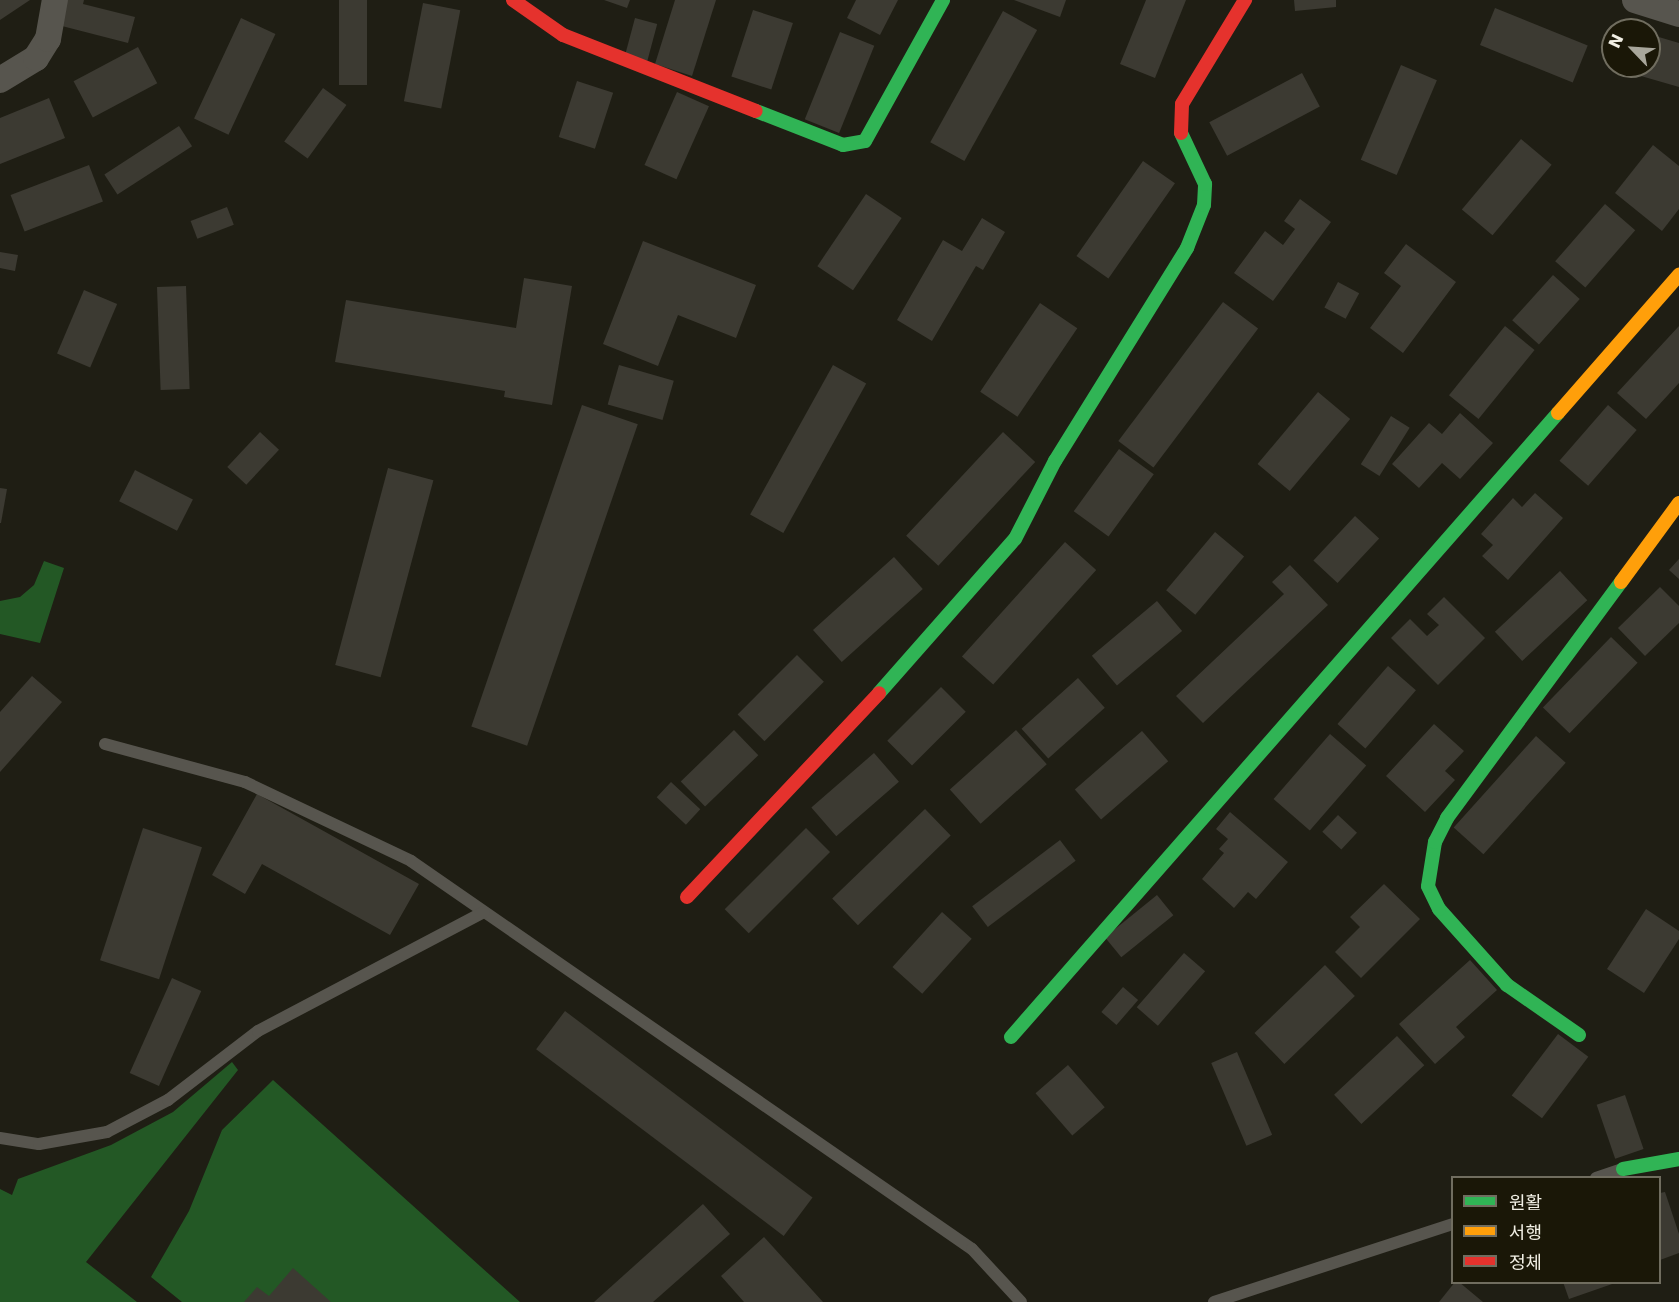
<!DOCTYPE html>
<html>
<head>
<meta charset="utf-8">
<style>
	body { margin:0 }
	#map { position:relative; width:1679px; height:1302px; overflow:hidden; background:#1f1e14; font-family:"DejaVu Sans","Noto Sans KR",sans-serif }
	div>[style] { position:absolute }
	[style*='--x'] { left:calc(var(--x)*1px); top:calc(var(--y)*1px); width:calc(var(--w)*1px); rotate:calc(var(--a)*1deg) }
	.forest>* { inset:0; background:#235825 }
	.building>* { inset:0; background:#3c3a32; transform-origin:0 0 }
	.lane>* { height:12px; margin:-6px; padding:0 6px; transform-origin:6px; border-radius:6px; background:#57554e }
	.street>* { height:26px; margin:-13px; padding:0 13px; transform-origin:13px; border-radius:13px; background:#57554e }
	.fast>* { height:14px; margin:-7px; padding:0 7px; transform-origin:7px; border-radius:7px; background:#30b455 }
	.slow>* { height:14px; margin:-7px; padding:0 7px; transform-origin:7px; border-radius:7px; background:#ff9f0a }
	.jam>* { height:14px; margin:-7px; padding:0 7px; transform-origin:7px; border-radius:7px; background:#e5322d }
	span { translate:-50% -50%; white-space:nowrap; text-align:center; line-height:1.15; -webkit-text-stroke:6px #1a1707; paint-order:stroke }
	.legend { position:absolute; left:1451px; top:1176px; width:210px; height:108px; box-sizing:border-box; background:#1a1707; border:2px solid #706d5f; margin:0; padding:8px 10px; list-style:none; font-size:18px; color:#f1efe4 }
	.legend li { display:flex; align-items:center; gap:12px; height:30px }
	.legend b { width:30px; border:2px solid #706d5f }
	.north { position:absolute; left:1601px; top:18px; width:60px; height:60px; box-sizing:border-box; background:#1a1707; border:2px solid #706d5f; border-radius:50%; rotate:295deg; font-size:16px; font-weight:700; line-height:24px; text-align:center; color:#f1efe4 }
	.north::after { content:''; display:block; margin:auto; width:21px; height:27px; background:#a8a69b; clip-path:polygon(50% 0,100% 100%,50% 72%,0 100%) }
</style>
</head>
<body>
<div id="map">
	<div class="forest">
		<i style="clip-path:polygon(44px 561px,64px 568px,40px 643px,0 634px,0 601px,20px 597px,34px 585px)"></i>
		<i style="clip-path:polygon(232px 1062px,238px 1070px,86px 1262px,137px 1302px,0 1302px,0 1189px,12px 1195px,18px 1179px,111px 1145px,173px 1112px)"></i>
		<i style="clip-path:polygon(273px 1080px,520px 1302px,182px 1302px,151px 1277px,189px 1211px,222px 1130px)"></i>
	</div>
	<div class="building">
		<i style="clip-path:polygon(0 0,30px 0,0 20px)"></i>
		<i style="clip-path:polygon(64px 0,84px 0,83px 4px,135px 17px,128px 43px,58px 25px)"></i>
		<i style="left:339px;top:0;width:28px;height:85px"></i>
		<i style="clip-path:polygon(604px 0,630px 0,627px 8px)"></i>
		<i style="clip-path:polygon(675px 0,716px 0,692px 76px,655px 64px)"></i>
		<i style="clip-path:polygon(856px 0,898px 0,880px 35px,847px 18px)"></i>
		<i style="clip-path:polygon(1014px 0,1066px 0,1060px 17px)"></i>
		<i style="clip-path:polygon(1146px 0,1186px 0,1155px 78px,1120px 64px)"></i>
		<i style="clip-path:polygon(1294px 0,1336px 0,1336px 7px,1295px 11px)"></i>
		<i style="left:423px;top:3px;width:38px;height:100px;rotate:11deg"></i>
		<i style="left:1495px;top:8px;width:100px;height:40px;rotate:22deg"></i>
		<i style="left:753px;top:10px;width:42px;height:70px;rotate:18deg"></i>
		<i style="left:1003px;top:11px;width:39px;height:150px;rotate:29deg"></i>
		<i style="left:241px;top:18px;width:38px;height:111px;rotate:25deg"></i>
		<i style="left:635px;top:18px;width:23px;height:38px;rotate:15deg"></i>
		<i style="left:840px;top:32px;width:37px;height:94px;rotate:22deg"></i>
		<i style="clip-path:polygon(1652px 35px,1679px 43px,1679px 87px,1641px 76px,1643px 66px,1649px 66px)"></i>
		<i style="left:138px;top:47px;width:41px;height:73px;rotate:62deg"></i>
		<i style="left:1401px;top:65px;width:39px;height:103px;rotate:23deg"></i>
		<i style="left:1302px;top:73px;width:38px;height:105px;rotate:62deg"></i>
		<i style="left:577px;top:81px;width:38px;height:59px;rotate:18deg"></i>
		<i style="left:323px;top:88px;width:29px;height:66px;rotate:36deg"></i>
		<i style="left:677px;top:92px;width:35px;height:80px;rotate:24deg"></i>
		<i style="clip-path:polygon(49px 98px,65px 138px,0 164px,0 118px)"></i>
		<i style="left:179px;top:126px;width:24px;height:89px;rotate:57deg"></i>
		<i style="left:1521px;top:139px;width:40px;height:92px;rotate:40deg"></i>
		<i style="clip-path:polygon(1653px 145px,1679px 166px,1679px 209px,1662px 231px,1615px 193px)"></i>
		<i style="left:1143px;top:161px;width:39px;height:116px;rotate:35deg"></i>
		<i style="left:89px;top:165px;width:39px;height:84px;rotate:69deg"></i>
		<i style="left:866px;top:194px;width:43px;height:87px;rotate:34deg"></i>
		<i style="clip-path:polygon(1300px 199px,1331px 222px,1273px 301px,1234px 273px,1265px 231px,1283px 245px,1295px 229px,1284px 221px)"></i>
		<i style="left:1605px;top:204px;width:40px;height:76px;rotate:41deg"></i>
		<i style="left:227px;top:207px;width:19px;height:39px;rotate:69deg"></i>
		<i style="clip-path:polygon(982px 218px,1005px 232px,983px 270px,976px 266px,932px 341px,897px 320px,943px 240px,962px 251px)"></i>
		<i style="clip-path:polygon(643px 241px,756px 285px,736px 338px,678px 315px,658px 366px,603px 344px)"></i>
		<i style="clip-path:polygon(1406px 244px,1456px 282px,1403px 353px,1370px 328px,1401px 286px,1384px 273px)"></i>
		<i style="clip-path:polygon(0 252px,18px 255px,15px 271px,0 268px)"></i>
		<i style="left:1553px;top:275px;width:36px;height:61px;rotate:42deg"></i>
		<i style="clip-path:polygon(524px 278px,572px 286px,552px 405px,504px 397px,505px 391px,335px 362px,346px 300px,516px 328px)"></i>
		<i style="left:1338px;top:282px;width:24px;height:29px;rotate:28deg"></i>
		<i style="left:186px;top:286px;width:103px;height:29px;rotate:88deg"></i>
		<i style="left:84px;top:290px;width:36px;height:69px;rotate:23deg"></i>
		<i style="left:1223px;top:302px;width:44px;height:174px;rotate:37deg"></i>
		<i style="left:1040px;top:303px;width:45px;height:107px;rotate:34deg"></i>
		<i style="left:1505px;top:326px;width:38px;height:89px;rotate:39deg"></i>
		<i style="clip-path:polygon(1679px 326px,1679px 383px,1646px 419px,1617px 393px)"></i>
		<i style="left:619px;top:365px;width:57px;height:41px;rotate:16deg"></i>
		<i style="left:833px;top:365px;width:38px;height:171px;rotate:29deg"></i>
		<i style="left:1318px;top:392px;width:42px;height:94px;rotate:40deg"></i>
		<i style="left:582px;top:405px;width:59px;height:340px;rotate:19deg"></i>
		<i style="left:1608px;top:405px;width:38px;height:74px;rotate:41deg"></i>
		<i style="clip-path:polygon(1460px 413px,1493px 443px,1460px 479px,1442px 463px,1419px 488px,1392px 464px,1429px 423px,1442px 434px)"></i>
		<i style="left:1391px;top:416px;width:22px;height:57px;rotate:32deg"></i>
		<i style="left:260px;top:432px;width:26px;height:48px;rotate:43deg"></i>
		<i style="left:1003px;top:432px;width:44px;height:142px;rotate:43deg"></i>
		<i style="left:1119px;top:449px;width:43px;height:77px;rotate:36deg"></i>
		<i style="left:388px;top:468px;width:47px;height:204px;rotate:15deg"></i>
		<i style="left:135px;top:470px;width:65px;height:35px;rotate:27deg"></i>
		<i style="clip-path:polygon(0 488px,7px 489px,1px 523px,0 523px)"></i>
		<i style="clip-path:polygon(1535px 493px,1563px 518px,1508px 580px,1482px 556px,1493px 545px,1481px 534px,1513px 498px,1522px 507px)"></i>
		<i style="left:1355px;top:516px;width:33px;height:61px;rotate:43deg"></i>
		<i style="left:1215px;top:532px;width:38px;height:76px;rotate:40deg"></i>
		<i style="left:1065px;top:542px;width:42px;height:154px;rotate:42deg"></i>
		<i style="left:894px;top:557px;width:43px;height:109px;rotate:48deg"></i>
		<i style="clip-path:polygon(1679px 559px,1679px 579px,1669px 570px)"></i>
		<i style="clip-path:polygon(1290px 565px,1328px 605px,1203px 723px,1176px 696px,1284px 594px,1272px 582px)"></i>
		<i style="left:1560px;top:571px;width:40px;height:89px;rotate:47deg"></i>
		<i style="clip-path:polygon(1660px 587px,1679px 606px,1679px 623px,1645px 656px,1618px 628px)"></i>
		<i style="clip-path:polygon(1444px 597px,1485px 638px,1438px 685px,1391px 638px,1410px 619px,1427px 636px,1439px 625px,1427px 614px)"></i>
		<i style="left:1157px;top:601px;width:39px;height:85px;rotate:50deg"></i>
		<i style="left:1611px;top:637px;width:37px;height:98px;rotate:44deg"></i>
		<i style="left:797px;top:655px;width:38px;height:84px;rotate:45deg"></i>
		<i style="left:1388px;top:666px;width:37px;height:77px;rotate:41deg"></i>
		<i style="clip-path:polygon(32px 676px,62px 702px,0 772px,0 712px)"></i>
		<i style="left:1078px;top:678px;width:40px;height:76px;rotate:48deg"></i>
		<i style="left:941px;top:687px;width:35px;height:76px;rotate:45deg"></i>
		<i style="clip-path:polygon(1434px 724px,1464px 751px,1445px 771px,1455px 780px,1425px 812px,1386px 776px)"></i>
		<i style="left:734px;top:730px;width:35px;height:74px;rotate:46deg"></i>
		<i style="left:1016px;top:730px;width:46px;height:89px;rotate:48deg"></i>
		<i style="left:1142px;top:731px;width:40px;height:89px;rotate:49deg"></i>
		<i style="left:1330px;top:734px;width:48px;height:86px;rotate:41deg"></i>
		<i style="left:1536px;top:736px;width:40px;height:123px;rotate:42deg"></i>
		<i style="left:874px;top:753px;width:38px;height:83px;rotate:49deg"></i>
		<i style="left:671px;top:782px;width:40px;height:21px;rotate:43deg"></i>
		<i style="clip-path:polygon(257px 794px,419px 884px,390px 935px,262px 864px,245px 894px,212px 875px)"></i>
		<i style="left:925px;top:809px;width:37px;height:129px;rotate:46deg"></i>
		<i style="clip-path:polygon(1230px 812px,1288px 862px,1256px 899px,1248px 892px,1234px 908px,1202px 879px,1224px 853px,1219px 849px,1228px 839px,1216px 829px)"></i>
		<i style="left:1338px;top:815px;width:26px;height:23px;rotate:43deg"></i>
		<i style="left:143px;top:828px;width:62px;height:139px;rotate:18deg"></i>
		<i style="left:806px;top:828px;width:34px;height:115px;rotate:45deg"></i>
		<i style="left:1060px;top:840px;width:26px;height:110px;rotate:53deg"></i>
		<i style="clip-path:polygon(1384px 884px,1420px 919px,1361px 978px,1335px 952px,1360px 927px,1350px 917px)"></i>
		<i style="left:1157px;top:895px;width:26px;height:67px;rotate:51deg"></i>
		<i style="clip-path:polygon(1646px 909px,1679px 931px,1679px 939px,1644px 993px,1607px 969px)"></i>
		<i style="left:942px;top:912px;width:40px;height:74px;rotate:42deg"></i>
		<i style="left:1184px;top:953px;width:28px;height:72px;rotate:41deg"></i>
		<i style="clip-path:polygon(1470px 960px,1497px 990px,1456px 1027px,1465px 1037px,1435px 1064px,1399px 1024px)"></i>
		<i style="left:1325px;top:965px;width:43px;height:98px;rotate:46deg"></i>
		<i style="left:172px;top:978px;width:32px;height:104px;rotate:24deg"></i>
		<i style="left:1123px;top:987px;width:20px;height:33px;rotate:41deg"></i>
		<i style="left:565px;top:1011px;width:310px;height:48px;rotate:37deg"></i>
		<i style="left:1558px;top:1034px;width:38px;height:77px;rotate:37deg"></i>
		<i style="left:1397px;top:1036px;width:40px;height:86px;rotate:47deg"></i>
		<i style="left:1237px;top:1052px;width:90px;height:28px;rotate:67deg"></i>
		<i style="left:1068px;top:1065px;width:56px;height:43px;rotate:49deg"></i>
		<i style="left:1625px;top:1095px;width:57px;height:30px;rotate:71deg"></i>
		<i style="clip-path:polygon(1665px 1192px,1679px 1234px,1679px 1253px,1660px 1260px,1660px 1193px)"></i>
		<i style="clip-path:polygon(703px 1204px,730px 1234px,653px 1302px,594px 1302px)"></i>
		<i style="clip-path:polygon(764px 1237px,823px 1302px,744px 1302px,721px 1276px)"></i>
		<i style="clip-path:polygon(293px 1268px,331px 1302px,244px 1302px,257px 1287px,269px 1296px)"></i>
		<i style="clip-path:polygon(1455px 1282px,1459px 1282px,1483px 1302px,1439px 1302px)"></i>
		<i style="clip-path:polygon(1563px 1282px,1615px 1282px,1615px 1283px,1569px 1299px)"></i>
	</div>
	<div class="lane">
		<i style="--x:105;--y:744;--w:145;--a:15.2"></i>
		<i style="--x:245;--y:782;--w:184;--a:25.4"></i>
		<i style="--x:411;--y:861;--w:682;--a:34.67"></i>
		<i style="--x:972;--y:1249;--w:72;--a:47.2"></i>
		<i style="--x:0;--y:1138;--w:39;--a:9"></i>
		<i style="--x:39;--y:1144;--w:69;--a:-10"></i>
		<i style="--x:107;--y:1132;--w:69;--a:-27.7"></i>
		<i style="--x:168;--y:1100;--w:113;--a:-37.5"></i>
		<i style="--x:258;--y:1031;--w:255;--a:-27.8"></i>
		<i style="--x:1596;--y:1178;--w:28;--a:-19"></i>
		<i style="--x:1214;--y:1302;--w:250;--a:-18.1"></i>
	</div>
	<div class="street">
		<i style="--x:1635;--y:0;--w:46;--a:17.7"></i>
		<i style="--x:0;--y:80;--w:42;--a:-31.4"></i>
		<i style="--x:36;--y:58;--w:22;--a:-58"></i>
		<i style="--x:48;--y:39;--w:40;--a:-80"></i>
	</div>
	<div class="fast">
		<i style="--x:756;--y:111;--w:93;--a:21.3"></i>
		<i style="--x:843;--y:145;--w:22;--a:-10"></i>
		<i style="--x:865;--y:141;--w:161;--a:-61"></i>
		<i style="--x:879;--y:693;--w:205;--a:-48.6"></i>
		<i style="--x:1015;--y:539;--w:88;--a:-62.9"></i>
		<i style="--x:1055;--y:461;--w:251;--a:-58.2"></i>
		<i style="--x:1187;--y:248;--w:46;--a:-68.4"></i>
		<i style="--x:1204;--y:205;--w:21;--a:-87"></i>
		<i style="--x:1205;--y:184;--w:56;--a:-115.2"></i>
		<i style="--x:1579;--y:1035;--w:88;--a:-145.2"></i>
		<i style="--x:1507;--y:985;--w:102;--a:-131.8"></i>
		<i style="--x:1439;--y:909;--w:25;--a:-116"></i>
		<i style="--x:1428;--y:886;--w:45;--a:-81"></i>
		<i style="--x:1435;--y:842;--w:27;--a:-63"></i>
		<i style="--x:1447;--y:818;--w:293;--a:-53.6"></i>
		<i style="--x:1011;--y:1037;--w:830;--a:-48.76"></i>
		<i style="--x:1623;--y:1169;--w:57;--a:-10.1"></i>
	</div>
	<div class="slow">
		<i style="--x:1558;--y:413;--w:184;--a:-48.8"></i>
		<i style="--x:1621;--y:582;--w:98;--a:-53.7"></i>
	</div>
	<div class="jam">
		<i style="--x:513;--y:0;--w:61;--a:35"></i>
		<i style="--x:563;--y:35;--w:207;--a:21.5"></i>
		<i style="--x:1181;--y:133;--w:29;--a:-88"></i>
		<i style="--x:1182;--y:104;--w:122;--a:-58.8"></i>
		<i style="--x:687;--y:897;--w:280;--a:-46.7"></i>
	</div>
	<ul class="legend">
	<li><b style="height:8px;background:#30b455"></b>원활</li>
	<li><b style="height:8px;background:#ff9f0a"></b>서행</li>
	<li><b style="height:8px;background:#e5322d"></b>정체</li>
	</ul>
	<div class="north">N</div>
</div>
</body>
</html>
